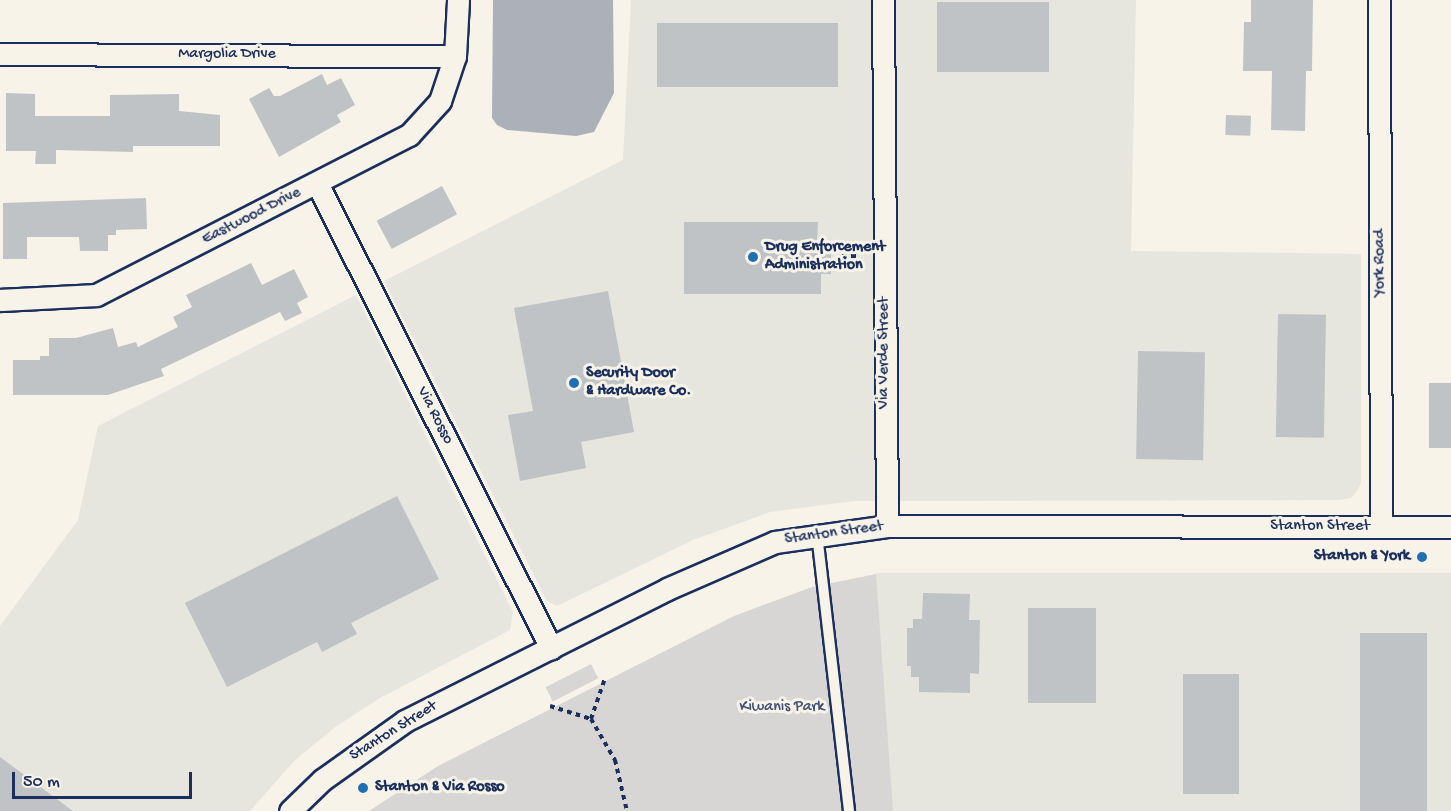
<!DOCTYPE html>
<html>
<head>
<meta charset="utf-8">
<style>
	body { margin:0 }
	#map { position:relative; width:1451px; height:811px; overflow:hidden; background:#f7f3e8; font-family:"Gochi Hand",sans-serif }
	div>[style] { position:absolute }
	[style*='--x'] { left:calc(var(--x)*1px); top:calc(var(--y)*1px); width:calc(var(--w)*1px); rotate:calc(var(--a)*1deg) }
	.built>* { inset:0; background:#e6e5de; transform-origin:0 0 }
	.green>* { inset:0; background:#d7d6d4; transform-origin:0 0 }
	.water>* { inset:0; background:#acb0b9 }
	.building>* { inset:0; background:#c0c3c5; transform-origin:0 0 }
	.path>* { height:4px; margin-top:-2px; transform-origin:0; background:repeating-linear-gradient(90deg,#1b2f5e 0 4.5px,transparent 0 9px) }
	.roads { filter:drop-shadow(2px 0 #1b2f5e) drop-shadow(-2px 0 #1b2f5e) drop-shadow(0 2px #1b2f5e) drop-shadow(0 -2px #1b2f5e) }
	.lane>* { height:10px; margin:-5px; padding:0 5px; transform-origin:5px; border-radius:5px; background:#f7f3e8 }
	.street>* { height:21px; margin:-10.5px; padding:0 10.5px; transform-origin:10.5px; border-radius:10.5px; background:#f7f3e8 }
	.dots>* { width:16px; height:16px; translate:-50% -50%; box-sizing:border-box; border:3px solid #f7f3e8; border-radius:50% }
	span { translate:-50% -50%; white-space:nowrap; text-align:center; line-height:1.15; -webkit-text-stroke:6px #f7f3e8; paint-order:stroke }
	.street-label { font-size:16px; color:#1b2f5e }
	.poi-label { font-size:16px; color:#1b2f5e; font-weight:700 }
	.left { translate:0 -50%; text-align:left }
	.right { translate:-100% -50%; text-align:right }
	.park-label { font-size:16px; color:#415076 }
	.scale { position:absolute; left:12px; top:772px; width:180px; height:27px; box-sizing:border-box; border:3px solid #1b2f5e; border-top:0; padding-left:8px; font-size:18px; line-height:21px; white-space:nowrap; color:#1b2f5e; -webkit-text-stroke:4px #f7f3e8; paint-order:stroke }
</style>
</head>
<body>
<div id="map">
	<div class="built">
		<i style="clip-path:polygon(631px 0,1136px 0,1131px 251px,1361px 254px,1361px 483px,1357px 491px,1351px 498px,1339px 500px,854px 501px,770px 512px,693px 540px,557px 606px,547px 601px,384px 281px,623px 160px)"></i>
		<i style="clip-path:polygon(356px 295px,513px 612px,510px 630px,380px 698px,335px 727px,294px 761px,250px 811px,0 811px,0 626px,78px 520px,98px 426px)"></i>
		<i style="left:1451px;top:573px;width:238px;height:575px;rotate:90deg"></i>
	</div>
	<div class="green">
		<i style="clip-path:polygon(876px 574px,893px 811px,369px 811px,438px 766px,734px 616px,812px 587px)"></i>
		<i style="left:591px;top:664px;width:16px;height:51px;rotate:63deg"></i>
	</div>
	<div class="water">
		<i style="clip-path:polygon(493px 0,613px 0,614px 93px,594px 132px,576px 136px,507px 130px,497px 125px,492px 118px)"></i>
	</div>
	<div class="building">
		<i style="clip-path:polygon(1251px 0,1313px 0,1312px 71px,1306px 71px,1305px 131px,1271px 130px,1272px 71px,1243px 71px,1244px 22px,1251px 22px)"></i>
		<i style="left:937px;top:2px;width:112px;height:70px"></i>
		<i style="left:657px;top:23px;width:181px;height:64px"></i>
		<i style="clip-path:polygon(322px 74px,327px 85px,341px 78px,355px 105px,337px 115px,341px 122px,279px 157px,249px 99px,269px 88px,274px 96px,280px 96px)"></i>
		<i style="clip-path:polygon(6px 93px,35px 94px,35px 116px,110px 116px,110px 95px,179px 94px,179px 111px,220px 115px,220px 146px,133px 146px,133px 152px,56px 150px,56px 164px,35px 164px,36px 151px,6px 151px)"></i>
		<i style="left:1226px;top:115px;width:25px;height:20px;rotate:2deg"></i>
		<i style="left:442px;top:186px;width:32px;height:74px;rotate:62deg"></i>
		<i style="clip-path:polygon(146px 198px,147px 229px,116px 230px,116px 235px,108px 235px,108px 251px,80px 251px,79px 237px,27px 237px,27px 259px,3px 259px,3px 203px)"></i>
		<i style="clip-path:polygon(684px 222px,818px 222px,817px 242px,831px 242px,831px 274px,821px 274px,821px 294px,684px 294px)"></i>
		<i style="clip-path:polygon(251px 263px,262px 285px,294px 269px,308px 297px,297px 303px,302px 313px,285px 321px,280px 312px,161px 369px,164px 376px,108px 395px,13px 395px,13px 360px,40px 360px,40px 356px,49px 356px,49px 338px,76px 338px,113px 328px,118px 347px,136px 342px,138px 347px,178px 327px,173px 317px,192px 307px,186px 295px)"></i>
		<i style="clip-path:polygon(608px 291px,634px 432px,581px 442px,586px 468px,520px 481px,508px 415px,533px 411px,514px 308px)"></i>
		<i style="left:1278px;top:314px;width:48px;height:123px;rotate:1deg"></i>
		<i style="left:1138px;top:351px;width:67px;height:108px;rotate:1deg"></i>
		<i style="left:1429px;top:383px;width:22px;height:65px"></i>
		<i style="clip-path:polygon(397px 496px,439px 579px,351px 623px,357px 634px,322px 652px,317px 642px,227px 687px,185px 603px)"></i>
		<i style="clip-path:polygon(923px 593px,970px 594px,969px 620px,980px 620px,979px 674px,970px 673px,970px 693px,919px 692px,919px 677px,911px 677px,911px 666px,907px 666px,907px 628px,913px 628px,913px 619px,922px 619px)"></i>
		<i style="left:1028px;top:608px;width:68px;height:95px"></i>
		<i style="left:1360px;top:633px;width:67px;height:178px"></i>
		<i style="left:1183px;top:674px;width:56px;height:120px"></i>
		<i style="clip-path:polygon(0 757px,73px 811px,0 811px)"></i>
	</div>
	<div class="path">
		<i style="--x:842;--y:256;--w:17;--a:0"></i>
		<i style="--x:550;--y:706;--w:43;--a:17.6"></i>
		<i style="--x:591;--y:719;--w:43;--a:-71.1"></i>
		<i style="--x:591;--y:719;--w:48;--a:59.7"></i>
		<i style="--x:615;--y:760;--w:52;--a:76.8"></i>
	</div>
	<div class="roads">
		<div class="lane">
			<i style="--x:817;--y:534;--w:279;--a:83.4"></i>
		</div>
		<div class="street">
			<i style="--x:883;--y:0;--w:526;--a:89.56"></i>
			<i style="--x:1379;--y:0;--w:527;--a:89.78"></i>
			<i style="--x:0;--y:54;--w:455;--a:0.3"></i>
			<i style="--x:317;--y:183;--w:521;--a:63.29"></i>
			<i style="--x:0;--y:300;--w:96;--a:-3"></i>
			<i style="--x:96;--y:295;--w:352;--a:-27.1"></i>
			<i style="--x:409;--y:135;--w:46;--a:-47.6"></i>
			<i style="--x:440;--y:101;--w:47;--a:-71.6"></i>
			<i style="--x:455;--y:56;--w:56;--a:-86.9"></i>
			<i style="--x:290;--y:811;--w:45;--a:-44.1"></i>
			<i style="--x:322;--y:780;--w:102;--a:-35.4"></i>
			<i style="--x:405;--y:721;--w:293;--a:-26.7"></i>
			<i style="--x:667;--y:589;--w:118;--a:-23.5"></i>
			<i style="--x:775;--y:542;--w:113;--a:-8.1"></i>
			<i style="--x:887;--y:526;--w:564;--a:0.1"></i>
		</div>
	</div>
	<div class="dots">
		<i style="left:753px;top:257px;background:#1f6fb2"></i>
		<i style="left:574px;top:383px;background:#1f6fb2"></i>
		<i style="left:1422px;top:557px;background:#1f6fb2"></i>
		<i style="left:363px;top:788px;background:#1f6fb2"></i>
	</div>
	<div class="street-label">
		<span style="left:227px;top:55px">Margolia Drive</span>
		<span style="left:252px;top:217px;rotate:-27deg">Eastwood Drive</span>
		<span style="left:1381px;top:263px;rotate:-90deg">York Road</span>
		<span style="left:885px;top:353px;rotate:-90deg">Via Verde Street</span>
		<span style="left:434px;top:416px;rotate:63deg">Via Rosso</span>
		<span style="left:1320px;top:527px">Stanton Street</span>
		<span style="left:834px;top:534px;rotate:-8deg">Stanton Street</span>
		<span style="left:394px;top:732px;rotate:-32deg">Stanton Street</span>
	</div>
	<div class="poi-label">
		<span class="left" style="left:765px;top:257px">Drug Enforcement<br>Administration</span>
		<span class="left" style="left:586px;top:383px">Security Door<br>&amp; Hardware Co.</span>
		<span class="right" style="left:1410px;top:557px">Stanton &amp; York</span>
		<span class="left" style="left:375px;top:788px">Stanton &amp; Via Rosso</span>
	</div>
	<div class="park-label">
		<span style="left:782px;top:708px">Kiwanis Park</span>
	</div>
	<div class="scale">50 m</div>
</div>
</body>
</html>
